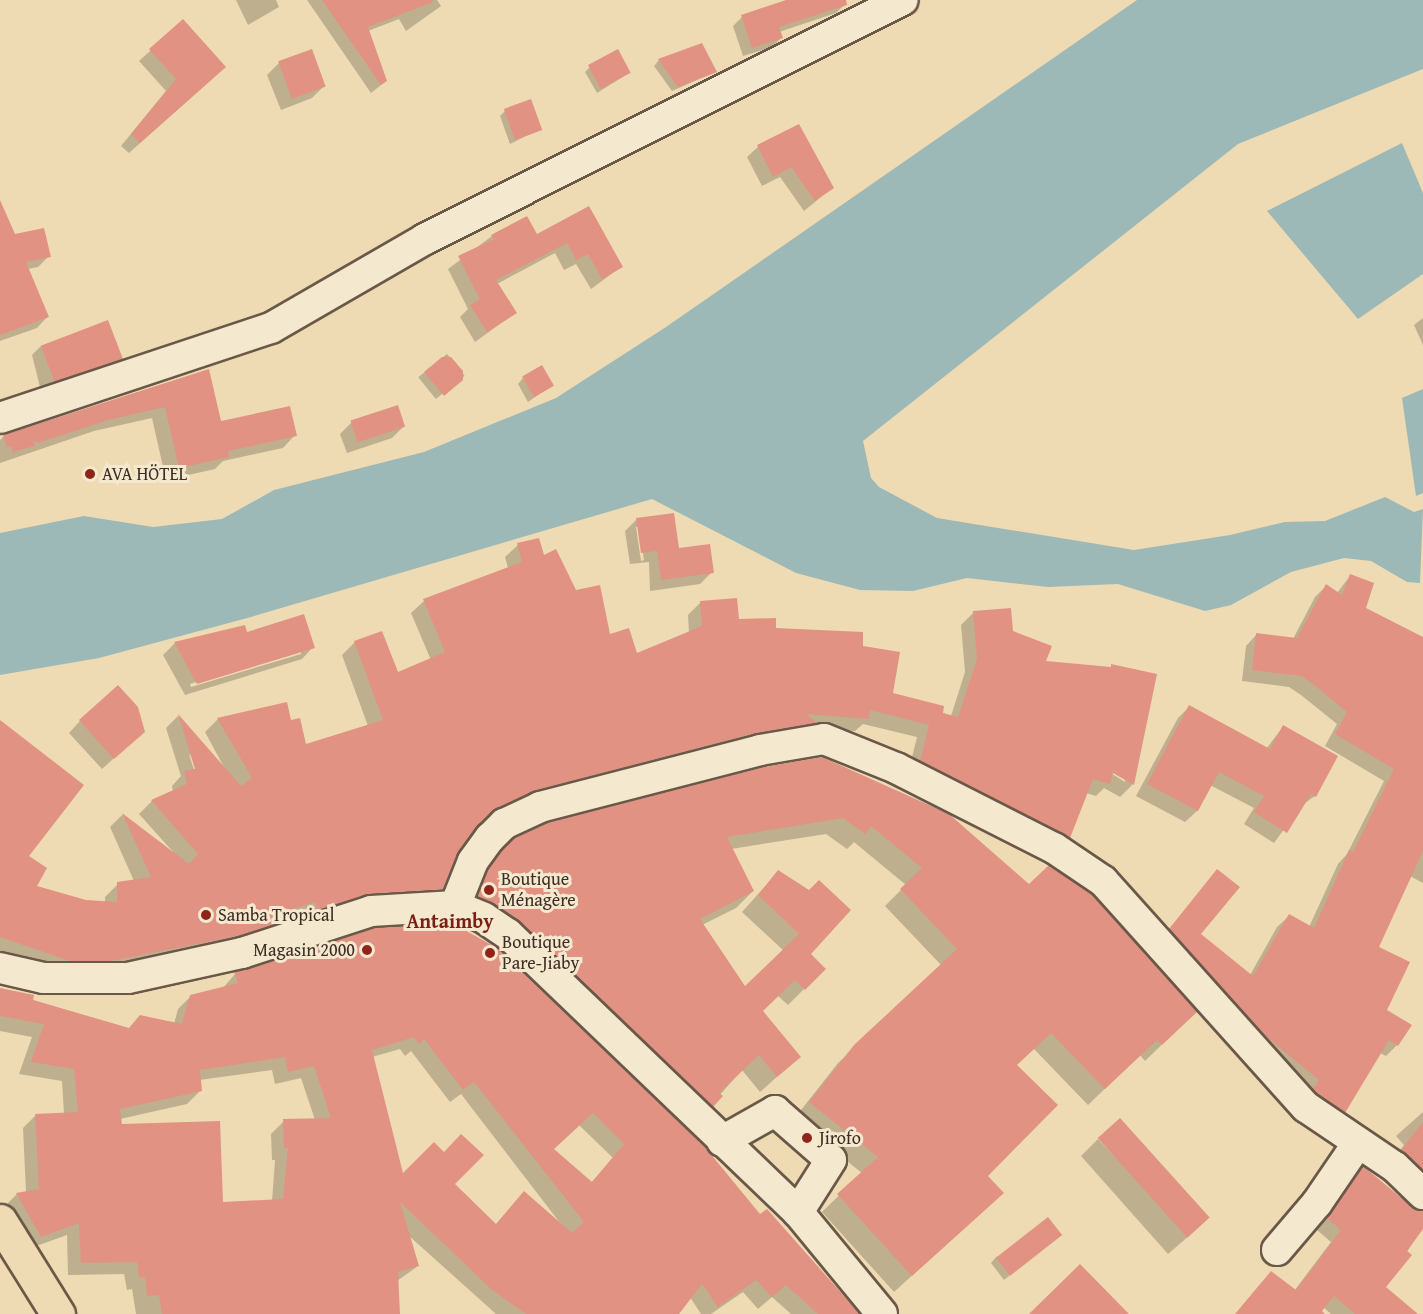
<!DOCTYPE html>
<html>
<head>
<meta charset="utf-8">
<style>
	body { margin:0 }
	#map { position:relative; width:1423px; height:1314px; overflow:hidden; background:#eedbb3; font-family:"Gentium Book Plus",serif }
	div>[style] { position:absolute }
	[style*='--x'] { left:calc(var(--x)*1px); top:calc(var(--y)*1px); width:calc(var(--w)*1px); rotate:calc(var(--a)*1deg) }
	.water>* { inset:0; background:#9db9b7 }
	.shadow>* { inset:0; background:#0003; transform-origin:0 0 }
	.building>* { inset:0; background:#e29283; transform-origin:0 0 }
	.roads { filter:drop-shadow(2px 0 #6a5848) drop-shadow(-2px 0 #6a5848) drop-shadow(0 2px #6a5848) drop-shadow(0 -2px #6a5848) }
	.minor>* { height:30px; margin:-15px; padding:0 15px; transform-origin:15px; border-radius:15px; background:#f4e8ce }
	.major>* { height:33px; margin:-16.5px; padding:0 16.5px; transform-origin:16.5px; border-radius:16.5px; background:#eedbb3 }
	.dots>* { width:16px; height:16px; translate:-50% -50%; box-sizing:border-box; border:3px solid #f4e8ce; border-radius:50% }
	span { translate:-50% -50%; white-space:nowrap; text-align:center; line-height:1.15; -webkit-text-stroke:6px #f4e8ce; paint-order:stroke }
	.poi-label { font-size:18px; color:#3e2d24 }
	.left { translate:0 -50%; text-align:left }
	.right { translate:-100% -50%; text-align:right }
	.neighbourhood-label { font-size:20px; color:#7a1f14; font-weight:700 }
</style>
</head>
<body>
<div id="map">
	<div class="water">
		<i style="clip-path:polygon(1137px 0,1423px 0,1423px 69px,1238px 144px,863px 441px,871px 478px,879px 487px,937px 518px,1134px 550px,1230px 535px,1285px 522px,1325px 521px,1385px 497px,1414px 512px,1423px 509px,1420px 583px,1407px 582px,1371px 561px,1344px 558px,1291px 572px,1231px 605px,1205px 611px,1118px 584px,1048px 587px,967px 578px,913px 591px,860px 590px,796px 573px,652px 499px,251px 617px,99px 658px,0 675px,0 533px,84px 516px,153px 527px,222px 519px,274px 490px,424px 452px,556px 398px,666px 327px)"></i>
		<i style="clip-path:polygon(1402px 143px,1423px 193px,1423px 274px,1358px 319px,1267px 211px)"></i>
		<i style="clip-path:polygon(1423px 389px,1423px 493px,1416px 496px,1402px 398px)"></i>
	</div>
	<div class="shadow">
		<i style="clip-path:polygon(236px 0,276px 0,279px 7px,248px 25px)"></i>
		<i style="clip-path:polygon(307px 0,437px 0,441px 6px,406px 31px,399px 19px,368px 31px,386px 81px,371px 93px)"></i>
		<i style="clip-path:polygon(791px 0,844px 0,845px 4px,836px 13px,779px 32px,781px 38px,772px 47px,743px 56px,733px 26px,742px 17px)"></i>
		<i style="clip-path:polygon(183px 21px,213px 78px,129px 153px,121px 146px,166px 91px,139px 61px)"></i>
		<i style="clip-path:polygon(659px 60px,715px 72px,672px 91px,654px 66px)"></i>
		<i style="clip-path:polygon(279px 63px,324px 86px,312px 98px,281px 110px,267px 75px)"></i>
		<i style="clip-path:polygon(590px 67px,629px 73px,597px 93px,585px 72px)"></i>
		<i style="clip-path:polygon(505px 111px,540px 129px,510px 144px,500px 116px)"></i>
		<i style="clip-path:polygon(798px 126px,832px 188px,804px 211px,780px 177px,762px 186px,747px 157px,758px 147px)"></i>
		<i style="clip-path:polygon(588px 208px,621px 267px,591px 289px,576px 264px,564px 270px,555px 253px,497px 284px,515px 313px,475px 342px,460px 317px,468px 309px,448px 269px,492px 236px,536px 236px)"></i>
		<i style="clip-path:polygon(0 240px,49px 256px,38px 267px,28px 269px,47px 317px,37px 328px,0 341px)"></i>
		<i style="clip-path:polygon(1423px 318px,1423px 345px,1414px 325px)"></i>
		<i style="clip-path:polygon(41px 346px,121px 359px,112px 367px,41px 391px,32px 355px)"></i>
		<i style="left:447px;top:354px;width:28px;height:37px;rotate:51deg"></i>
		<i style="clip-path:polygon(208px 371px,220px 423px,295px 435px,283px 448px,223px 461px,215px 469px,166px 480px,152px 418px,94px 431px,0 463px,0 440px,4px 436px)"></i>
		<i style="clip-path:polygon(523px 378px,552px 385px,528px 402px,518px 384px)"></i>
		<i style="clip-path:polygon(352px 422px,403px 427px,392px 438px,347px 453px,340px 434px)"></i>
		<i style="clip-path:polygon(evenodd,637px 519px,677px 550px,712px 572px,700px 584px,650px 591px,649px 562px,630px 564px,625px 531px,637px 519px,636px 527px,639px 527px,644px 560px,641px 561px,636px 527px)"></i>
		<i style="clip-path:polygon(evenodd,518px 545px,542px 557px,609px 636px,636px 655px,689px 633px,688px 615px,700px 603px,737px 620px,861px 647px,892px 694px,951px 716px,965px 672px,961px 625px,974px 612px,1011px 632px,1044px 662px,1109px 669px,1112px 666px,1155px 675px,1132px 785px,1120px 797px,1104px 788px,1096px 796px,1086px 793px,1069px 837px,1056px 850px,908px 774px,917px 737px,863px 724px,855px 731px,810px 728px,521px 803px,482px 821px,456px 854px,442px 889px,429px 902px,304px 922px,302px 914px,274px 923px,261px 936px,178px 959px,57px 973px,0 954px,0 722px,35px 887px,86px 902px,105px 903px,105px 897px,118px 884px,134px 881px,110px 827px,122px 815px,174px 853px,139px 814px,152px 801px,173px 792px,172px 786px,181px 776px,166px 728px,178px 716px,225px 769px,205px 732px,218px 719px,285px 704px,290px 722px,305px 746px,368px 726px,342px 655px,355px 642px,397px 674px,431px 660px,411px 613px,424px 601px,508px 568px,505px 557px,518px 545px,189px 754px,194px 759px,196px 776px,189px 754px,518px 545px,1108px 768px,1125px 779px,1125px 782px,1106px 770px,1108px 768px)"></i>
		<i style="clip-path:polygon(1350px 576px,1364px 609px,1423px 669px,1423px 883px,1410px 876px,1377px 948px,1385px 1011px,1397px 1045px,1386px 1056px,1380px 1053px,1344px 1112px,1333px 1123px,1159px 941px,1218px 871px,1199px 934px,1250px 975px,1277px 927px,1289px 916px,1309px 927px,1338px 864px,1347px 854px,1384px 781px,1325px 746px,1337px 724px,1301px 695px,1289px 687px,1242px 681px,1246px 646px,1257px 634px,1293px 639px,1315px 597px,1326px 586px,1337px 593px)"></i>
		<i style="clip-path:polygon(evenodd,244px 627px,246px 634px,313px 647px,302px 659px,185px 695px,163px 655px,174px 644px,244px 627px,301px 650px,301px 654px,191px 687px,190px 684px,301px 650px)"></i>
		<i style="clip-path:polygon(1189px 707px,1266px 749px,1283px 727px,1315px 796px,1301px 806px,1274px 843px,1244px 824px,1254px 808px,1210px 785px,1197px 811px,1185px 822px,1136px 796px,1178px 718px)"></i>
		<i style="clip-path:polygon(80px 721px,131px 743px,102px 769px,69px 733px)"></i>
		<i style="clip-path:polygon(822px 758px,1179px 1028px,1145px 1061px,1140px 1055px,1088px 1105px,1034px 1049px,1016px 1065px,986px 1176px,985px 1209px,894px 1292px,822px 1212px,862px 1173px,794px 1119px,838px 1063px,942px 966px,885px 906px,906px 885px,854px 842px,847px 849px,826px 834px,731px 849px,753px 891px,736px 908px,702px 925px,744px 989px,784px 951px,742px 912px,778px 872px,809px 954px,824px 969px,788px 1005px,777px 995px,761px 1011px,799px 1057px,760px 1092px,742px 1070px,696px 1122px,503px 938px,462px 913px,472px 888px,498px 857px)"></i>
		<i style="clip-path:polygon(evenodd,452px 925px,496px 949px,857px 1314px,791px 1314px,772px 1297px,758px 1309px,743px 1292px,711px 1314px,701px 1314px,690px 1297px,677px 1314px,496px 1314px,408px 1235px,418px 1266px,397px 1281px,399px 1314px,136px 1314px,132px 1289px,127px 1290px,124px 1274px,68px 1275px,67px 1235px,28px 1249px,4px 1207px,17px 1194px,26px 1192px,23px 1128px,36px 1115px,64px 1114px,62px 1081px,19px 1074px,32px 1037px,0 1031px,0 990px,128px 1029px,174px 1024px,178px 1009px,191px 996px,223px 988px,235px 974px,452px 925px,400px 1049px,405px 1056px,411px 1051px,450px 1102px,461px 1094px,564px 1228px,495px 1225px,453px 1184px,402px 1176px,372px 1057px,400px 1049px,452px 925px,272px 1070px,275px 1084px,301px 1078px,315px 1120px,284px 1121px,271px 1134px,272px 1160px,275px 1160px,272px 1201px,221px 1203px,120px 1126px,120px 1119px,187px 1104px,200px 1091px,199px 1080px,272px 1070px,452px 925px,579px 1125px,613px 1158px,591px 1183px,553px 1149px,579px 1125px)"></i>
		<i style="clip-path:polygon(1423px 1112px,1423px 1178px,1390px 1163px,1404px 1145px,1396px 1136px)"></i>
		<i style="clip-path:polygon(1098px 1139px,1190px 1235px,1168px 1254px,1081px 1156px)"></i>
		<i style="clip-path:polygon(1363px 1168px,1411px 1208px,1423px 1210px,1423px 1227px,1384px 1287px,1416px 1314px,1331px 1314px,1323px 1307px,1317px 1314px,1235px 1314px,1294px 1291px,1331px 1242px,1317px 1230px)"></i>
		<i style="clip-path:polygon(1060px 1235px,1004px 1280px,991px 1263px,996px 1257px)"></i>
	</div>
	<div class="building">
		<i style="clip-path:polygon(322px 0,432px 0,433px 2px,368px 27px,387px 81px,381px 85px)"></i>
		<i style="clip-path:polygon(786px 0,846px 0,847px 5px,779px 27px,783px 38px,752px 48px,741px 15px)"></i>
		<i style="clip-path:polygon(183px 19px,226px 67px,140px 143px,131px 134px,176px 79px,149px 49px)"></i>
		<i style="clip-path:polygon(702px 43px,717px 72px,678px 87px,658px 59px)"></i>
		<i style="left:312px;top:49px;width:40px;height:36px;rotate:70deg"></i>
		<i style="left:618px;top:49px;width:27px;height:34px;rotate:62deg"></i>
		<i style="left:531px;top:99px;width:33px;height:29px;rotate:70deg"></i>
		<i style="clip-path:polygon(799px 124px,834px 188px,815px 201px,791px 167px,773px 177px,757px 145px)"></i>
		<i style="clip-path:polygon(0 200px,15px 234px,44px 228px,51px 257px,26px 262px,49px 317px,0 335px)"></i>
		<i style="clip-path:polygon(589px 206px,623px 267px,602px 279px,588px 254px,576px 260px,567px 243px,496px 280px,517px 313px,487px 332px,470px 305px,480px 299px,458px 256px,494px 239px,491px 235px,527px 216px,537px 234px)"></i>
		<i style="left:108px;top:320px;width:42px;height:72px;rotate:69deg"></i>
		<i style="clip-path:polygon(442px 357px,451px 357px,463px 371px,463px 380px,444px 396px,424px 372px)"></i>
		<i style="left:542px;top:365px;width:24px;height:23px;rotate:60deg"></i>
		<i style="clip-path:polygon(209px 369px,221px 421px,290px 406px,297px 436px,228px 451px,229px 457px,179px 468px,165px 407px,108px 420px,38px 443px,34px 440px,35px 446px,13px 452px,11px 446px,7px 447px,3px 435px)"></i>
		<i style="left:398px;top:405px;width:23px;height:50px;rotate:72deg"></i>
		<i style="clip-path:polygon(674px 513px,679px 548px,710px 544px,714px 573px,661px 580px,657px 551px,663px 550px,641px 553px,636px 518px)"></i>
		<i style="clip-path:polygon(539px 538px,544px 555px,556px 549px,576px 590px,600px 585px,610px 634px,629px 628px,637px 653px,702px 626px,700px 601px,737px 598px,739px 619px,776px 618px,776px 628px,863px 632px,863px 646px,900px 652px,893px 693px,944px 706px,943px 713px,958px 717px,977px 659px,973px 611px,1011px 608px,1013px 631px,1052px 646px,1046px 661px,1111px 667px,1111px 664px,1157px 674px,1134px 785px,1113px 773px,1110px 784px,1093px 779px,1070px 838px,920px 761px,929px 725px,870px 710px,869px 719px,806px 714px,817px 723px,756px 733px,536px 790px,497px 808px,459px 851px,443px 889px,370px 894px,317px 910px,315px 902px,274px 915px,276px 924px,237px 936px,111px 961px,70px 961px,0 937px,0 720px,84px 785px,29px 856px,47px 868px,37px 886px,86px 900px,117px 902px,117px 882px,151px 877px,122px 813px,189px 864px,198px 854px,151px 800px,187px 784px,184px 771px,195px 769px,178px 714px,241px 786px,252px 778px,217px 718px,287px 702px,291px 720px,300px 718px,306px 744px,383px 720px,354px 641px,382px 631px,398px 672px,445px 652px,423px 599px,522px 562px,517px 543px)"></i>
		<i style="clip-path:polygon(1350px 574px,1374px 583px,1366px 608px,1423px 637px,1423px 851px,1379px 947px,1410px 962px,1387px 1010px,1412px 1025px,1398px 1046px,1389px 1040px,1345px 1113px,1317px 1094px,1313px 1089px,1319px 1080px,1263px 1034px,1169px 929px,1217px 869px,1240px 887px,1201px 934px,1253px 976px,1289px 914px,1314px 928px,1349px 850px,1353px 852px,1394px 769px,1335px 734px,1347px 712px,1313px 684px,1301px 676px,1252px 670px,1256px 633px,1297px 638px,1326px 584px,1342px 595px)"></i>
		<i style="clip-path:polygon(304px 614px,315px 648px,197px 684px,174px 642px,245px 625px,247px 632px)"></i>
		<i style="clip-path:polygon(118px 685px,138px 707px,145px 732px,114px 759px,79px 720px)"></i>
		<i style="clip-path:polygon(1189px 705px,1270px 749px,1283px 725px,1338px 756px,1316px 797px,1311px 794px,1287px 833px,1254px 812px,1264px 796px,1219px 772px,1198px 811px,1147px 784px)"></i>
		<i style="clip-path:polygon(822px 757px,949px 814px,1029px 884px,1049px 865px,1092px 894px,1197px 1012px,1162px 1045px,1157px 1040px,1105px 1089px,1051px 1033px,1017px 1065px,1058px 1105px,988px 1176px,1004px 1193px,912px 1276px,837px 1194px,878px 1157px,809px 1102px,854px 1045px,957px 949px,900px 889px,922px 868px,871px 826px,865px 834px,843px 818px,727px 837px,754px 891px,700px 919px,745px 986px,799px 934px,758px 895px,778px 870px,809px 890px,819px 880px,851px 910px,811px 954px,826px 969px,805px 990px,795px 980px,763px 1011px,801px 1057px,777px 1077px,759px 1055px,719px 1093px,723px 1096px,713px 1107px,520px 922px,477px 897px,488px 869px,503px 849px,514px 838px,546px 823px,764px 767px)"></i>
		<i style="clip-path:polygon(evenodd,452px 923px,497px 948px,704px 1146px,760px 1214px,767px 1209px,860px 1314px,818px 1314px,786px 1285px,772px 1297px,756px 1280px,718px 1307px,702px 1284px,679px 1314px,526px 1314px,491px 1289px,400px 1202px,419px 1266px,398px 1272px,400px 1314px,162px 1314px,159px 1295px,147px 1296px,145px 1277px,139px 1278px,137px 1262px,81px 1263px,79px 1223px,41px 1237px,16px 1193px,39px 1189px,35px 1114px,78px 1112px,74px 1069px,31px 1062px,44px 1024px,0 1016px,0 988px,34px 995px,33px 1000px,129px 1028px,140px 1015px,182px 1024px,190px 995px,238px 983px,234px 972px,374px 928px,452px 923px,414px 1037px,419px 1044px,424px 1039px,463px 1090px,474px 1082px,584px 1222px,572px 1233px,524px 1191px,496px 1224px,455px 1184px,484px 1155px,461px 1134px,444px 1152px,434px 1142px,403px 1173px,372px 1050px,414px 1037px,452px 923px,285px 1057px,288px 1072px,314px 1066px,331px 1118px,283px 1119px,284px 1148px,288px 1148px,283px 1199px,223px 1202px,220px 1121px,122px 1124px,120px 1109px,202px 1091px,200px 1070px,285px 1057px,452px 923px,593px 1113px,624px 1144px,592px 1182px,554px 1149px,593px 1113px)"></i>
		<i style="left:1120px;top:1118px;width:134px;height:30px;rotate:48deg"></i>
		<i style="clip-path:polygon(1423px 1122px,1423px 1170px,1401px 1150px)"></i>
		<i style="clip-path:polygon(1363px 1166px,1411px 1206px,1423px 1211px,1423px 1229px,1407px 1251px,1412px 1255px,1386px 1287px,1418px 1314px,1355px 1314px,1334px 1296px,1322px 1311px,1325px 1314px,1235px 1314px,1271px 1271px,1296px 1290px,1341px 1230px,1327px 1218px)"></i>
		<i style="left:1048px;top:1217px;width:23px;height:66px;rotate:52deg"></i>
		<i style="clip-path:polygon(1080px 1264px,1129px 1314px,1029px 1314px)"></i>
	</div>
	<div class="roads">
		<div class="minor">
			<i style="--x:0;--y:418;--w:286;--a:-18.4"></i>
			<i style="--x:271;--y:328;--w:178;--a:-30"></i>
			<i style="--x:425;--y:239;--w:534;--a:-26.57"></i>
			<i style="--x:455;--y:906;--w:48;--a:-68.2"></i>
			<i style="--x:473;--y:861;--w:29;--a:-54"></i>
			<i style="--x:490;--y:838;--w:20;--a:-45"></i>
			<i style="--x:504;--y:824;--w:40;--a:-25"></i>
			<i style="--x:540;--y:807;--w:227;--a:-14.5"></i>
			<i style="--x:760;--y:750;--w:65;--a:-9.8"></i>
			<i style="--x:824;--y:739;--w:78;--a:21.9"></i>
			<i style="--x:896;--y:768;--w:177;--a:26.9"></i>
			<i style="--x:1054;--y:848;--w:59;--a:34"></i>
			<i style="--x:1103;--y:881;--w:304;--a:48.1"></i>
			<i style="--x:1306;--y:1107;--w:107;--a:34"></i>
			<i style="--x:1395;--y:1167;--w:39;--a:44"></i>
			<i style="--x:0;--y:968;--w:44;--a:13.1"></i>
			<i style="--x:43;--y:978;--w:85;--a:0"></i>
			<i style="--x:128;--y:978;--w:117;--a:-12.4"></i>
			<i style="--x:242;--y:953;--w:136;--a:-18"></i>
			<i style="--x:371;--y:911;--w:84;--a:-3.4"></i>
			<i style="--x:455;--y:906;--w:31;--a:22"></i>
			<i style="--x:484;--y:918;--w:29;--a:34"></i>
			<i style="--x:508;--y:934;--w:402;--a:43.8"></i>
			<i style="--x:798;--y:1212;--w:132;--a:50.5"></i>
			<i style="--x:722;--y:1141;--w:61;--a:-29.5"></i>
			<i style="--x:775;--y:1111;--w:74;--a:41.2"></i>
			<i style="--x:831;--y:1160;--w:62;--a:122.4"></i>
			<i style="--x:1277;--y:1250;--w:62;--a:-49.6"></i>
			<i style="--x:1317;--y:1203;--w:73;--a:-55.7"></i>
		</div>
		<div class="major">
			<i style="--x:0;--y:1221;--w:110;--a:58.1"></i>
		</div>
	</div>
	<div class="dots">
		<i style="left:90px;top:474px;background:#8f2418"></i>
		<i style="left:489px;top:890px;background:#8f2418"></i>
		<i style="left:206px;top:915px;background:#8f2418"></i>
		<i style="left:367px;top:950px;background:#8f2418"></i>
		<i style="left:490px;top:953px;background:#8f2418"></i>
		<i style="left:807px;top:1138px;background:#8f2418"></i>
	</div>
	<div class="poi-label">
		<span class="left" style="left:102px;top:474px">AVA HÖTEL</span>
		<span class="left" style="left:501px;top:890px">Boutique<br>Ménagère</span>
		<span class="left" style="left:218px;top:915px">Samba Tropical</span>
		<span class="left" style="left:502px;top:953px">Boutique<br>Pare-Jiaby</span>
		<span class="right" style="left:355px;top:950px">Magasin 2000</span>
		<span class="left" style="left:819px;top:1138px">Jirofo</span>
	</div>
	<div class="neighbourhood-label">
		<span style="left:450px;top:920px">Antaimby</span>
	</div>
</div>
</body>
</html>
